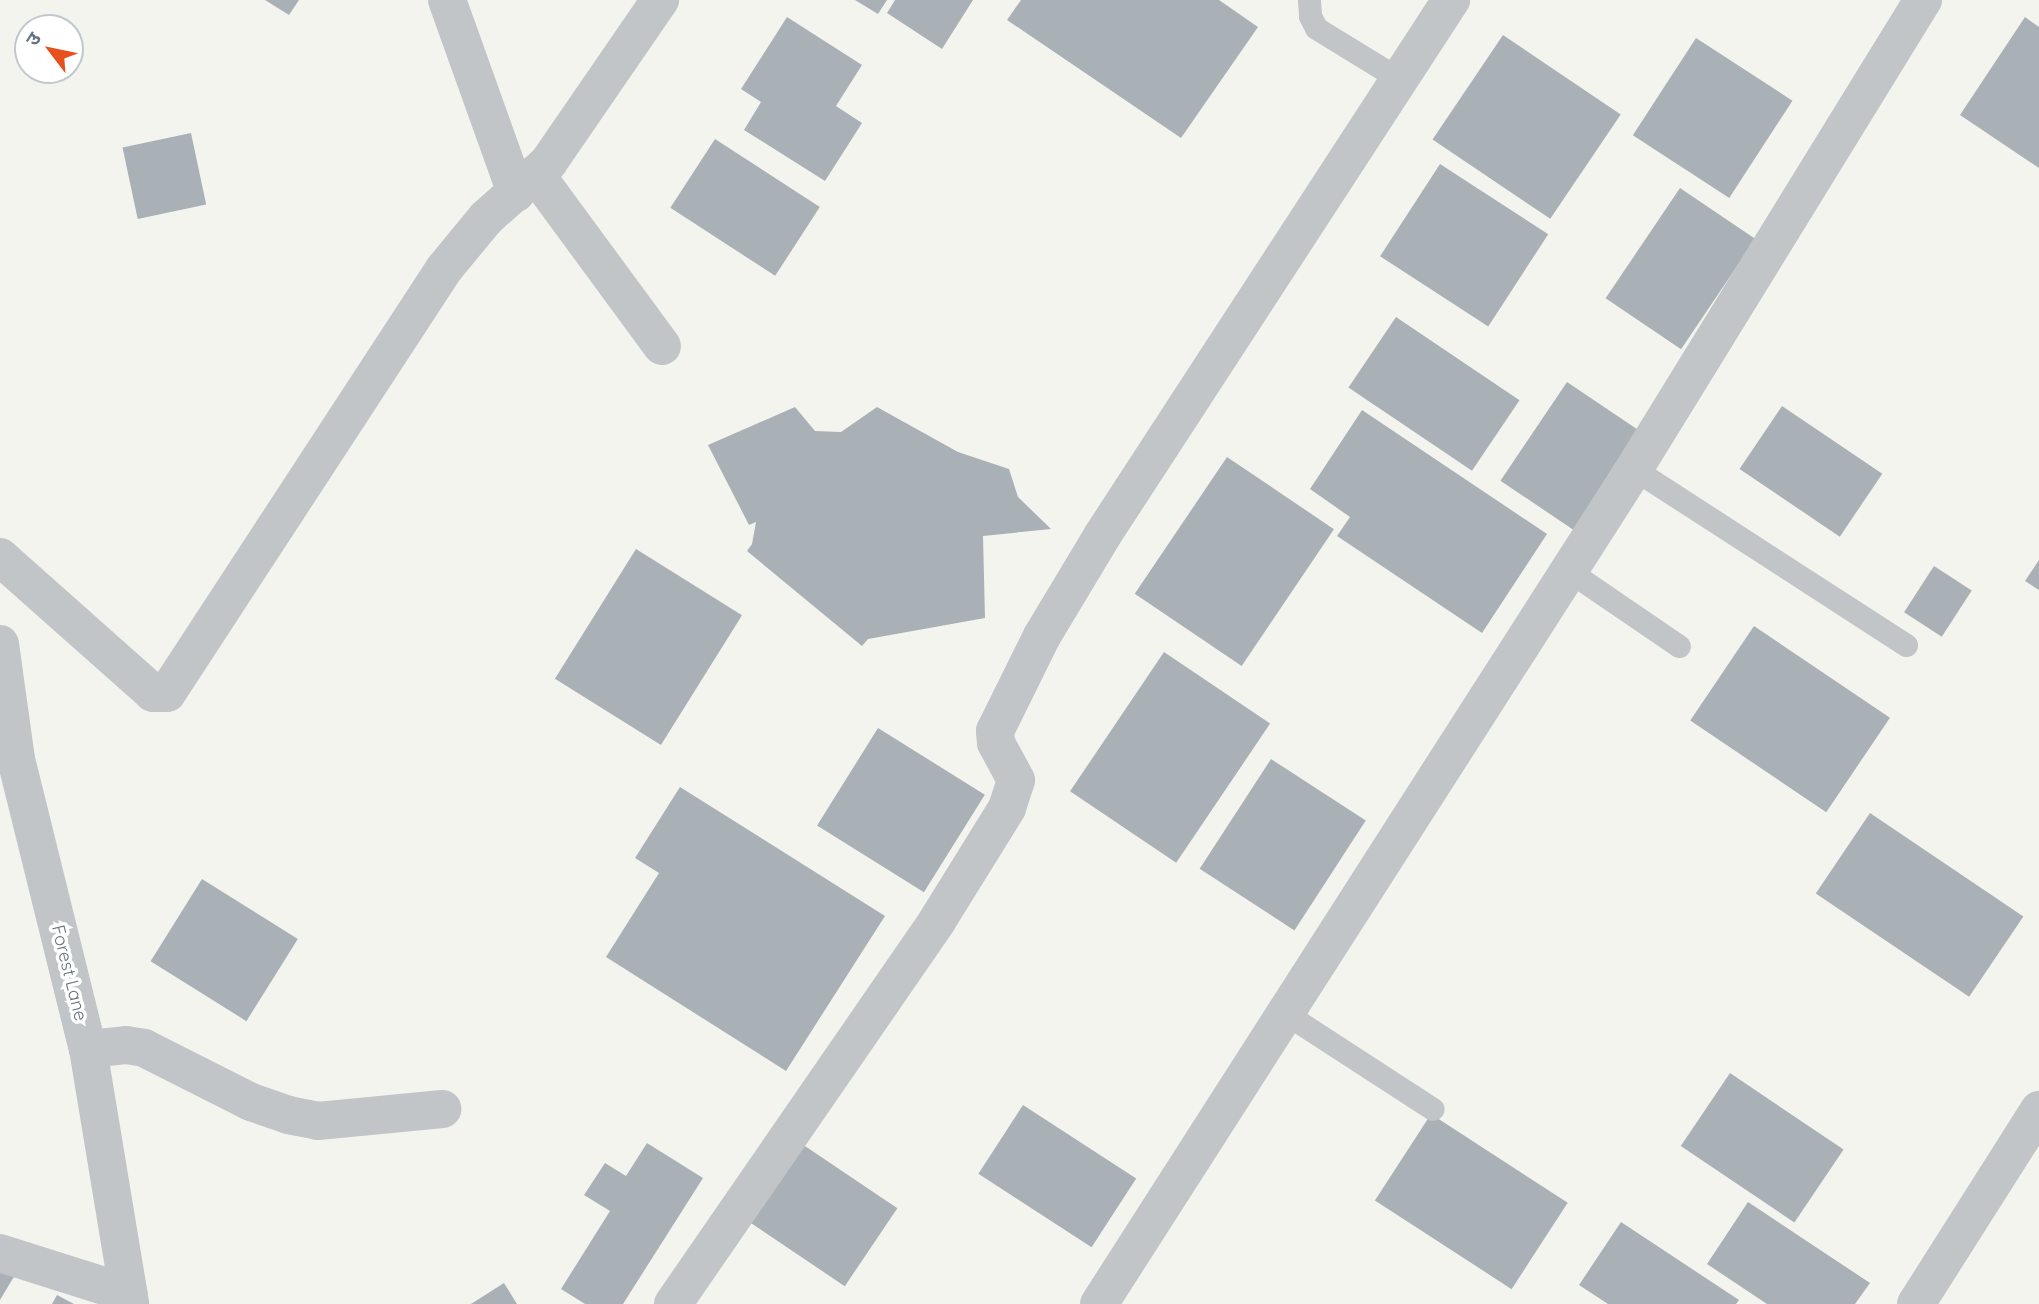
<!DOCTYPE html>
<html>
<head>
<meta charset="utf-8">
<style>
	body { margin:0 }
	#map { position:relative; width:2039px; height:1304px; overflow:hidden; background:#f4f4ef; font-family:Quicksand,"Noto Sans Devanagari",sans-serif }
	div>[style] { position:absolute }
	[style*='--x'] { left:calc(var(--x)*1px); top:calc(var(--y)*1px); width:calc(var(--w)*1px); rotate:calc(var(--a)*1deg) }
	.building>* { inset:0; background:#a9b1b6; transform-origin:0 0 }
	.lane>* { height:23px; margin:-11.5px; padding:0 11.5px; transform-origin:11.5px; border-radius:11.5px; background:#c1c5c8 }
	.street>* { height:38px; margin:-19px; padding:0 19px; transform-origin:19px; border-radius:19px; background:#c1c5c8 }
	span { translate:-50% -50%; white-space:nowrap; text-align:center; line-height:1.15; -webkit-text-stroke:7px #fff; paint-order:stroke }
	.street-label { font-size:18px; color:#627381 }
	.north { position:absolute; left:14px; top:14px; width:70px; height:70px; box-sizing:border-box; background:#fff; border:2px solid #c0c7cd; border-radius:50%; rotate:302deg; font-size:19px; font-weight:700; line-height:28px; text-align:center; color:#627381 }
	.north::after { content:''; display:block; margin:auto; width:24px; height:32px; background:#e7511d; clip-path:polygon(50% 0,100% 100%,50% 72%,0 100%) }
</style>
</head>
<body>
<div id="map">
	<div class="building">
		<i style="clip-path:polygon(265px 0,299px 0,289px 15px)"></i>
		<i style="clip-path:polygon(855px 0,887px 0,878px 14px)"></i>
		<i style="clip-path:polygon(895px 0,973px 0,942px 49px,887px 13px)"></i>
		<i style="clip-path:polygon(1021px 0,1219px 0,1258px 27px,1181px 138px,1007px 20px)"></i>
		<i style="clip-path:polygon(787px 17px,862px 65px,836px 106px,862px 123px,825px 181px,744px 130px,761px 102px,741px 89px)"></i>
		<i style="clip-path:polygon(2025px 17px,2039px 27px,2039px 168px,1960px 115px)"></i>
		<i style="left:1503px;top:35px;width:142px;height:126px;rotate:34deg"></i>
		<i style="left:1696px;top:38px;width:115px;height:116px;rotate:33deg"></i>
		<i style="left:191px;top:133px;width:73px;height:70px;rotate:78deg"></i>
		<i style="left:715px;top:139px;width:125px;height:82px;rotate:33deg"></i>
		<i style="left:1440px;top:164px;width:129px;height:110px;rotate:33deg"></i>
		<i style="left:1680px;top:188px;width:91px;height:133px;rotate:34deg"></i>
		<i style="left:1396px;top:317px;width:149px;height:85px;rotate:34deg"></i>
		<i style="left:1567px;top:382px;width:99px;height:119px;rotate:34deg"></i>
		<i style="left:1782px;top:406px;width:121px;height:76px;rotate:34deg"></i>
		<i style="clip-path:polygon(795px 407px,815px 431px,841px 432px,877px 407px,958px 452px,1009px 469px,1018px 497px,1051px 529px,983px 536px,985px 618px,868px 639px,862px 646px,747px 551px,752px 544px,756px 522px,749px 525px,708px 445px)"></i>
		<i style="clip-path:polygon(1362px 410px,1547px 534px,1482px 633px,1337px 536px,1350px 517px,1310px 489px)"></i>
		<i style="left:1227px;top:457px;width:129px;height:165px;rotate:34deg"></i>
		<i style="left:636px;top:549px;width:125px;height:153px;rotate:32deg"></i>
		<i style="clip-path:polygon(2039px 560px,2039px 590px,2025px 581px)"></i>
		<i style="left:1934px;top:566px;width:45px;height:55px;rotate:33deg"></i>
		<i style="left:1754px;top:626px;width:164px;height:114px;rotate:34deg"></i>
		<i style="left:1164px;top:652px;width:128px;height:168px;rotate:34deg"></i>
		<i style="left:878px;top:728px;width:126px;height:115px;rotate:32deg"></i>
		<i style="left:1271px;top:759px;width:113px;height:131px;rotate:33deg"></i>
		<i style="clip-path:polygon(680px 787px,885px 916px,786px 1071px,606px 957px,659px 873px,635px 858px)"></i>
		<i style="left:1870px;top:813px;width:185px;height:97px;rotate:34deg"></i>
		<i style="left:202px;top:879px;width:113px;height:97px;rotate:32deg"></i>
		<i style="left:1730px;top:1073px;width:137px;height:88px;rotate:34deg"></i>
		<i style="left:1023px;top:1105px;width:135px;height:82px;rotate:33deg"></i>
		<i style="left:1431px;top:1114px;width:163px;height:103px;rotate:33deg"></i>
		<i style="clip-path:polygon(647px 1143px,703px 1178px,623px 1304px,585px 1304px,561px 1289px,610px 1211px,584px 1195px,605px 1163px,626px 1176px)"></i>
		<i style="left:802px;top:1144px;width:115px;height:94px;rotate:34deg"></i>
		<i style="clip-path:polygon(1748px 1202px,1870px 1283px,1855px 1304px,1767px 1304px,1707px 1264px)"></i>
		<i style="clip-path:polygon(1621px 1222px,1739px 1300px,1736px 1304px,1608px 1304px,1579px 1285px)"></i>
		<i style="clip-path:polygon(0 1266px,15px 1275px,0 1300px)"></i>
		<i style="clip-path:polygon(504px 1283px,517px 1304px,471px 1304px)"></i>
		<i style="clip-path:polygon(57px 1295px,74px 1304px,52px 1304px)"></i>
	</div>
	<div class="lane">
		<i style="--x:1309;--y:0;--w:16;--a:86"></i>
		<i style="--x:1310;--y:16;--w:13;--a:63"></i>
		<i style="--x:1316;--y:28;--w:100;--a:31.5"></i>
		<i style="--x:1634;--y:469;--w:324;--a:32.9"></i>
		<i style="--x:1569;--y:571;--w:133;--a:34.3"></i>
		<i style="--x:1285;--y:1013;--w:176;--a:33"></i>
	</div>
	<div class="street">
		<i style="--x:447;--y:0;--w:205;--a:70.3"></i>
		<i style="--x:537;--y:176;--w:211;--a:53.7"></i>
		<i style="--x:0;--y:557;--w:205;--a:41.6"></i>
		<i style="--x:153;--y:693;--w:14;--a:0"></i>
		<i style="--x:167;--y:693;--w:506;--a:-56.84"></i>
		<i style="--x:444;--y:269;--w:66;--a:-50.5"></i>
		<i style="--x:486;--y:218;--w:83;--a:-41.6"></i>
		<i style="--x:548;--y:163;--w:198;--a:-55.5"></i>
		<i style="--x:0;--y:644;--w:116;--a:82.1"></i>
		<i style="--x:16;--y:759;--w:299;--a:76.1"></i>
		<i style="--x:88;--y:1049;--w:258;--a:80.6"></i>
		<i style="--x:88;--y:1049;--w:38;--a:-6"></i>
		<i style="--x:126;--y:1045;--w:18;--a:9"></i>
		<i style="--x:144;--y:1048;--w:120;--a:26.8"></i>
		<i style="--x:251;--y:1102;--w:39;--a:19"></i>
		<i style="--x:288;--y:1115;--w:31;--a:11"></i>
		<i style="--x:318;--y:1121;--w:125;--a:-5.5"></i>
		<i style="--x:0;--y:1253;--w:135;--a:17.6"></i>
		<i style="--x:673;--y:1304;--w:465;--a:-55.4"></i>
		<i style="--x:937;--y:921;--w:133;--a:-58.2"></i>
		<i style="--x:1007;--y:808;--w:29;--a:-72"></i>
		<i style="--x:1016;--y:780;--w:42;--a:-118.4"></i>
		<i style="--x:996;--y:743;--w:12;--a:-95"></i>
		<i style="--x:995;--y:731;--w:106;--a:-63.7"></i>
		<i style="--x:1042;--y:636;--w:117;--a:-59"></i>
		<i style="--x:1102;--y:536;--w:640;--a:-56.93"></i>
		<i style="--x:1099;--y:1304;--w:992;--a:-57.35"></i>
		<i style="--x:1634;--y:469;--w:551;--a:-58.36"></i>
		<i style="--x:1916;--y:1304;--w:230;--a:-57.6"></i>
	</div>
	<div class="street-label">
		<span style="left:69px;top:973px;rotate:76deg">Forest Lane</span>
	</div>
	<div class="north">उ</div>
</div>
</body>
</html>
